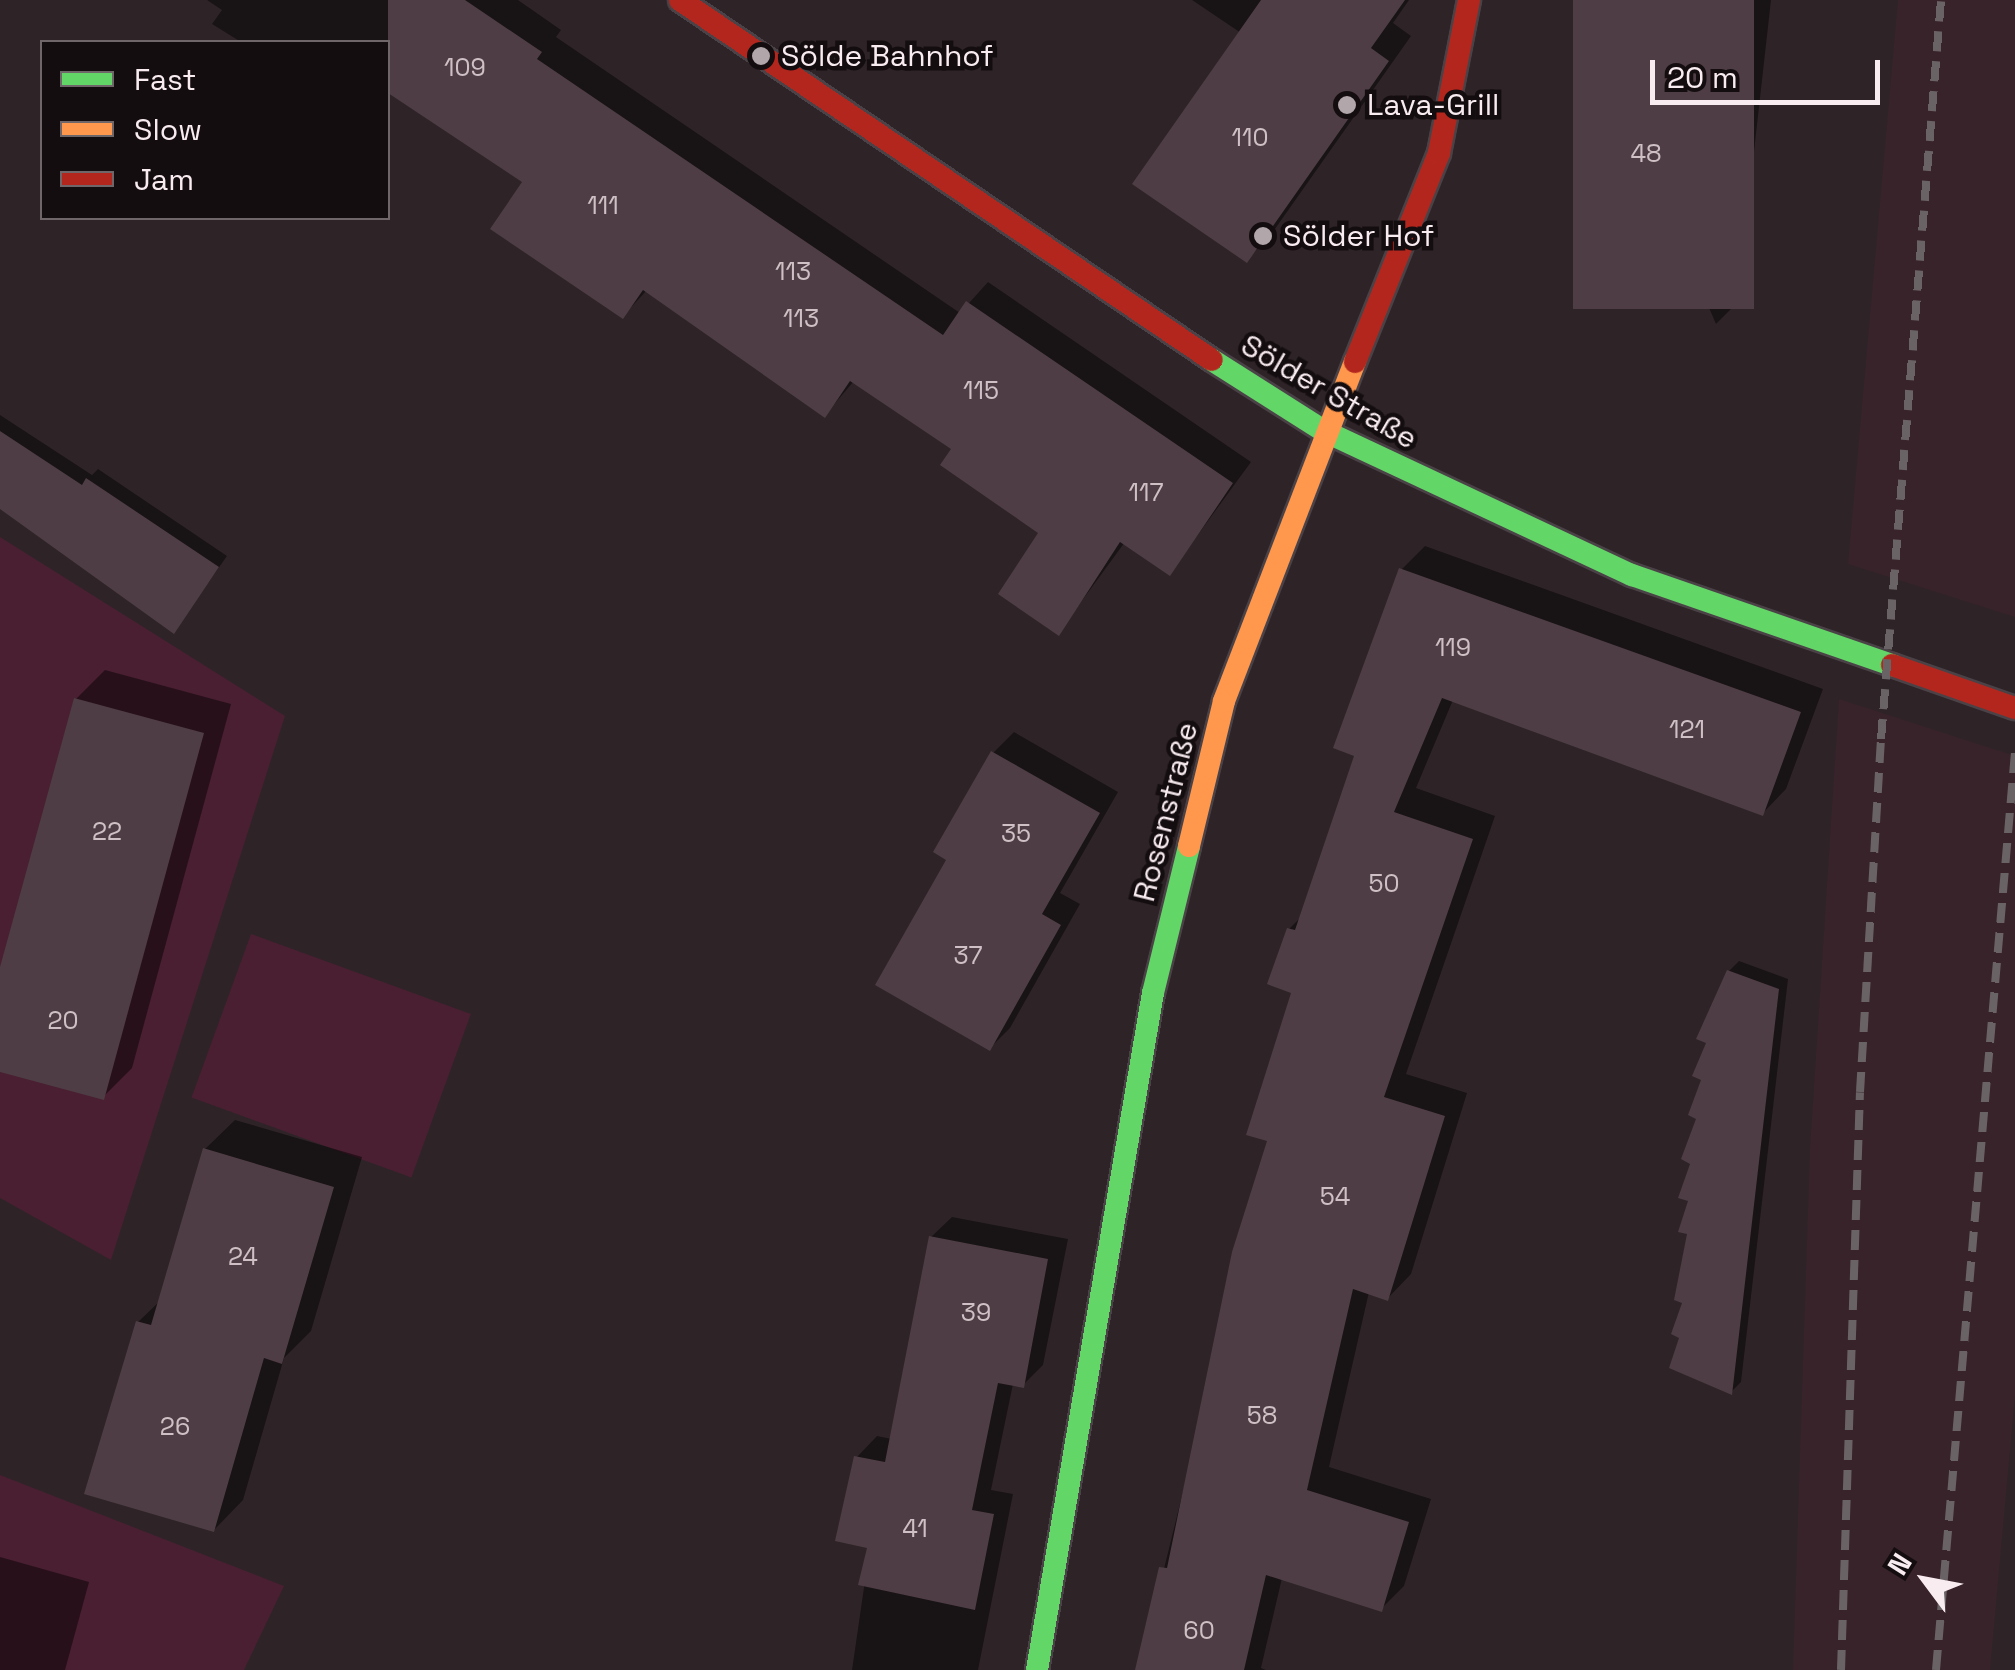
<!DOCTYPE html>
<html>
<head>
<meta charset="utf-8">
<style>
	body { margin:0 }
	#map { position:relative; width:2015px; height:1670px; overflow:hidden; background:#2e2428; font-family:"Space Grotesk",sans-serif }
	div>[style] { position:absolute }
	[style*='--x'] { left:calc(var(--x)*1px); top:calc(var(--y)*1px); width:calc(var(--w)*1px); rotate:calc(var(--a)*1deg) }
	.built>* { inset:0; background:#38232b }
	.green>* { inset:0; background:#491f31; transform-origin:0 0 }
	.shadow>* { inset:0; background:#0007 }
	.building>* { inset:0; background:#4e3d44; transform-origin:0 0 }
	.roads { filter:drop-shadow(2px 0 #4a4246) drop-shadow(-2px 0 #4a4246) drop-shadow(0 2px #4a4246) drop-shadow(0 -2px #4a4246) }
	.fast>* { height:22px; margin:-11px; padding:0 11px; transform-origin:11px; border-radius:11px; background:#63d668 }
	.slow>* { height:22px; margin:-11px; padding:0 11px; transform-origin:11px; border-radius:11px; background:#ff974d }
	.jam>* { height:22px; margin:-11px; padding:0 11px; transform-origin:11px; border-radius:11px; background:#b3261e }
	.rail>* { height:8px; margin-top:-4px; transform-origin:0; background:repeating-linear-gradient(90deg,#6a6365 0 20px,transparent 0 30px) }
	.dots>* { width:28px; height:28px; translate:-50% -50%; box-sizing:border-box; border:5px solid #140d0f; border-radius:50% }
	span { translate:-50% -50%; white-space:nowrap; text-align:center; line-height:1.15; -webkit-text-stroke:9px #140d0f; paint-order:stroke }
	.number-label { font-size:25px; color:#cec0c5 }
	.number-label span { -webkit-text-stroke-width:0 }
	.poi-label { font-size:30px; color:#f8ecf0 }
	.left { translate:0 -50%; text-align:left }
	.street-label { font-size:30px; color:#f8ecf0 }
	.legend { position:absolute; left:40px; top:40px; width:350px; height:180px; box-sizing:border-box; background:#140d0f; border:2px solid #6f6669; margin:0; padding:12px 18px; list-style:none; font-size:30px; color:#f8ecf0 }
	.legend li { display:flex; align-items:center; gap:20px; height:50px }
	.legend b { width:50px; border:2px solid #6f6669 }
	.north { position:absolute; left:1875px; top:1530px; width:100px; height:100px; -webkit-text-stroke:8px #140d0f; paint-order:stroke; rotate:302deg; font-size:28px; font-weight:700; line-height:40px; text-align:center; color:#f8ecf0 }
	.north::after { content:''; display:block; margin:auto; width:35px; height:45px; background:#f8ecf0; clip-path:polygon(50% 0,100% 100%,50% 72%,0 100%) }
	.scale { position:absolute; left:1650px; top:60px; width:230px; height:45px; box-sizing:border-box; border:5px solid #f8ecf0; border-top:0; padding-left:12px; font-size:30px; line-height:35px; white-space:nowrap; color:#f8ecf0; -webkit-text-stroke:8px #140d0f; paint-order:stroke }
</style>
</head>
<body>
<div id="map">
	<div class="built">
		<i style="clip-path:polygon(1898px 0,2015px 0,2015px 617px,1848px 564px)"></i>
		<i style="clip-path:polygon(1839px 699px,2015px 756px,2015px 1395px,1990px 1670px,1793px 1670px,1810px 1149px)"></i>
	</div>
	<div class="green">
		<i style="clip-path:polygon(0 537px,285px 716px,111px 1260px,0 1198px)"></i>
		<i style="left:251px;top:934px;width:234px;height:174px;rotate:20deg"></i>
		<i style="clip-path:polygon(0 1475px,284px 1586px,244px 1670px,0 1670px)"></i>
	</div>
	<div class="shadow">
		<i style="clip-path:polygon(207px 0,518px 0,561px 30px,556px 37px,960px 313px,988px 282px,1251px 462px,1170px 573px,1125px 542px,1059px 632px,1041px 532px,955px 448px,854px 381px,825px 415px,647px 290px,623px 316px,525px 182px,388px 90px,388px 42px,241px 42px,212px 24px,222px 10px)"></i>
		<i style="clip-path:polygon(1192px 0,1409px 0,1393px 23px,1411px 36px,1270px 236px,1247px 260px,1241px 33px)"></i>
		<i style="clip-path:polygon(1576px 0,1771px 0,1737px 303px,1716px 324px)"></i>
		<i style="clip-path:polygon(0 415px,92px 475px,98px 469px,227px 556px,174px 631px,0 506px)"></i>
		<i style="clip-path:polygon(1425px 546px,1823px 689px,1786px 789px,1763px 813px,1453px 700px,1416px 788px,1495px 816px,1406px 1074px,1467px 1093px,1411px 1274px,1388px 1298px,1369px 1292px,1329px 1467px,1431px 1499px,1404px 1586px,1381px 1609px,1282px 1578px,1261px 1668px,1266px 1670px,1139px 1670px,1270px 1139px,1294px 991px,1289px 929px,1302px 916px,1357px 754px,1401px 570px)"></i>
		<i style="clip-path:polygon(105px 670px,231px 704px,132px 1068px,103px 1097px,0 1069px,0 978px,76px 699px)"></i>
		<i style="clip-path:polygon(1014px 732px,1118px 792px,1060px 893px,1080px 904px,1010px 1028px,990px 1048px,949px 859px,993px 753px)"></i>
		<i style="clip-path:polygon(1739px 961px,1788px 979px,1741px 1382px,1731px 1392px,1682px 1336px,1709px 1041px,1729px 971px)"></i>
		<i style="clip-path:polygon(235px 1120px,362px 1157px,311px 1331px,284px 1358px,243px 1500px,214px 1530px,138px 1322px,162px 1299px,205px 1149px)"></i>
		<i style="clip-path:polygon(952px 1217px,1068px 1239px,1043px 1365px,1023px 1385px,1013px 1384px,991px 1490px,1013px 1494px,978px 1670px,852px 1670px,870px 1546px,857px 1457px,877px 1436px,892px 1439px,931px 1237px)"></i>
		<i style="clip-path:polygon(0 1557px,89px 1582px,65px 1670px,0 1670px)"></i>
	</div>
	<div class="building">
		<i style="clip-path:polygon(388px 0,465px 0,542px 52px,537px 59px,943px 335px,966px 301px,1233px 483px,1170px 576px,1120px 542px,1059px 636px,998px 594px,1038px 533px,940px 465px,951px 449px,850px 381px,825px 418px,643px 290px,623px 319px,490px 229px,522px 182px,388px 93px)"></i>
		<i style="clip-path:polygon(1261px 0,1405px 0,1371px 48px,1389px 61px,1247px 263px,1132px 184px)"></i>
		<i style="left:1573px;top:0;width:181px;height:309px"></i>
		<i style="clip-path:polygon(0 431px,82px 485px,86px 478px,219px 567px,174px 634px,0 509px)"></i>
		<i style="clip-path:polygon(1399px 568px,1801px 712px,1763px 816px,1442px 698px,1394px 812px,1473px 839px,1384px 1097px,1445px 1116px,1388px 1301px,1353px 1289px,1307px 1490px,1409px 1522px,1382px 1612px,1266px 1575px,1244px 1670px,1135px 1670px,1159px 1567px,1167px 1568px,1232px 1252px,1267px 1141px,1246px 1135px,1291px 993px,1267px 984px,1287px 928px,1295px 930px,1354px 756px,1333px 748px)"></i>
		<i style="clip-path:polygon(74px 698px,204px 733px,104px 1100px,0 1072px,0 967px)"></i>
		<i style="clip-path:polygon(991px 751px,1100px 813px,1042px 914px,1061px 925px,990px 1051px,875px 985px,946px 860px,933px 852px)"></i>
		<i style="clip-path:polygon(1727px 970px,1779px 989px,1732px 1395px,1669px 1368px,1679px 1338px,1671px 1334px,1682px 1303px,1674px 1300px,1687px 1234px,1678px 1232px,1688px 1201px,1678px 1198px,1690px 1164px,1681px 1159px,1696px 1119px,1688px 1115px,1701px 1080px,1692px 1076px,1706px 1043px,1696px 1039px)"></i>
		<i style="clip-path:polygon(203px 1148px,334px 1187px,282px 1364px,264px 1358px,214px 1532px,84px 1494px,136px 1321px,151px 1325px)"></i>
		<i style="clip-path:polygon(929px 1236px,1048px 1259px,1024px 1388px,998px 1383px,972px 1510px,994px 1514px,975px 1610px,858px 1585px,867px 1548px,835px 1541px,854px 1456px,885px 1462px)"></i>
	</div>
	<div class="roads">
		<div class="fast">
			<i style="--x:1212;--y:360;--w:133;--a:32.4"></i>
			<i style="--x:1324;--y:431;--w:340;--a:25.1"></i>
			<i style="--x:1632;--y:575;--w:275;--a:19.1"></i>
			<i style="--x:1037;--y:1670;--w:687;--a:-80.28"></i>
			<i style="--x:1153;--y:993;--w:151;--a:-76.2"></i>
		</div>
		<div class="slow">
			<i style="--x:1189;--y:846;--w:149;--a:-76.4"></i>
			<i style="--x:1224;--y:701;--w:363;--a:-68.9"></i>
		</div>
		<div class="jam">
			<i style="--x:680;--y:0;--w:642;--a:34.09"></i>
			<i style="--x:1355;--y:362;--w:225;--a:-68.1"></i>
			<i style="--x:1439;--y:153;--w:156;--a:-78.9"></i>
			<i style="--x:1892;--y:665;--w:130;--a:19.3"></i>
		</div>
	</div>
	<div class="rail">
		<i style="--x:1841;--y:1670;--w:578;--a:-88.12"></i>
		<i style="--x:1860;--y:1092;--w:354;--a:-86.6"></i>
		<i style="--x:1881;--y:739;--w:741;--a:-85.36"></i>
		<i style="--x:1936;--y:1670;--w:921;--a:-85.08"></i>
	</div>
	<div class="dots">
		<i style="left:761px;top:56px;background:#b1a6aa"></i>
		<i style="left:1347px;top:105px;background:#b1a6aa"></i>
		<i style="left:1263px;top:236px;background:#b1a6aa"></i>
	</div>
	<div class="number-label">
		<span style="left:465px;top:67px">109</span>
		<span style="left:1250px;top:137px">110</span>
		<span style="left:1646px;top:153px">48</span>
		<span style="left:603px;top:205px">111</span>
		<span style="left:793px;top:271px">113</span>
		<span style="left:801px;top:318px">113</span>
		<span style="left:981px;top:390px">115</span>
		<span style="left:1146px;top:492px">117</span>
		<span style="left:1453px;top:647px">119</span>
		<span style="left:1687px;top:729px">121</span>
		<span style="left:107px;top:831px">22</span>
		<span style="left:1016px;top:833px">35</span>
		<span style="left:1384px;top:883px">50</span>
		<span style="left:968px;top:955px">37</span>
		<span style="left:63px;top:1020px">20</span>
		<span style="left:1335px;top:1196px">54</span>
		<span style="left:243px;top:1256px">24</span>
		<span style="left:976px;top:1312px">39</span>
		<span style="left:1262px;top:1415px">58</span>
		<span style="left:175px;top:1426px">26</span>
		<span style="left:915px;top:1528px">41</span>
		<span style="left:1199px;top:1630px">60</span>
	</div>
	<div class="poi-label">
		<span class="left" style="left:781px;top:56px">Sölde Bahnhof</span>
		<span class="left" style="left:1367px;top:105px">Lava-Grill</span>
		<span class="left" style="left:1283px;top:236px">Sölder Hof</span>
	</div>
	<div class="street-label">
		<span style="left:1329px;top:392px;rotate:30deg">Sölder Straße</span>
		<span style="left:1166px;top:812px;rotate:-76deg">Rosenstraße</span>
	</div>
	<ul class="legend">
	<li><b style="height:12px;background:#63d668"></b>Fast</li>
	<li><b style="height:12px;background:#ff974d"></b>Slow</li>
	<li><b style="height:12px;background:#b3261e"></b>Jam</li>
	</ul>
	<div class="north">N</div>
	<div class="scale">20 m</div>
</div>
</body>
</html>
